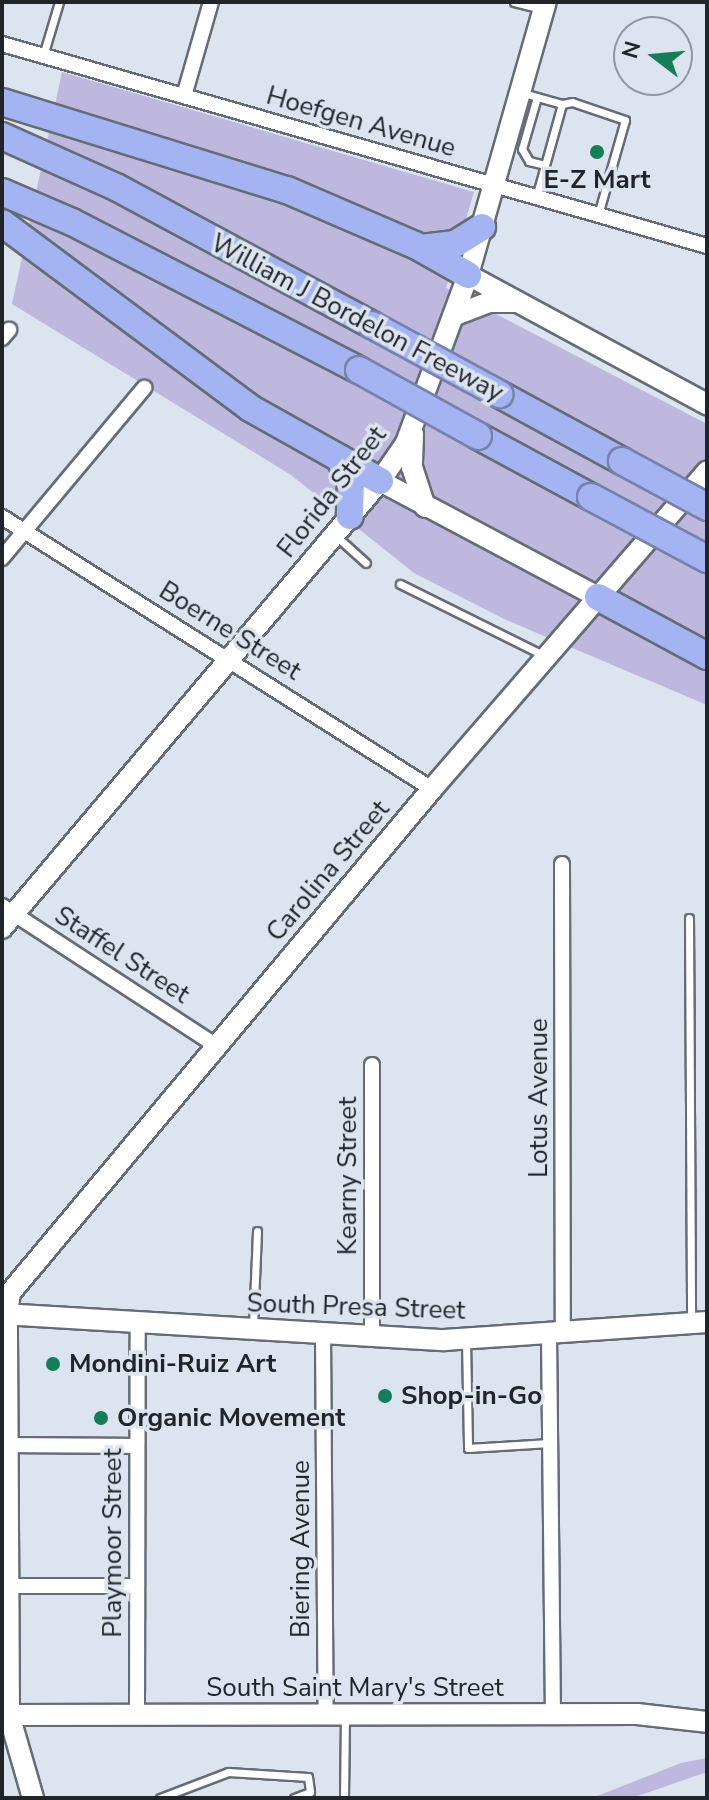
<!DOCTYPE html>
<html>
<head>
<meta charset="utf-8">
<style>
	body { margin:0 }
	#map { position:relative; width:709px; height:1800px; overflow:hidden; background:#dbe4ef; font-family:"Nunito Sans",sans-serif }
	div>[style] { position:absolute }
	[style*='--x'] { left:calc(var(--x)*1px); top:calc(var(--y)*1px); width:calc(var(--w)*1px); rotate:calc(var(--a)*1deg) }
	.green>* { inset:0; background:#beb8df }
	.roads { filter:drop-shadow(2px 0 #656c76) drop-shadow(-2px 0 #656c76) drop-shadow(0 2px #656c76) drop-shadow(0 -2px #656c76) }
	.lane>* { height:7px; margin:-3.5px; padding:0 3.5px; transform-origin:3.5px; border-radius:3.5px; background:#fff }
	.street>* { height:14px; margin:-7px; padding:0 7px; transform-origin:7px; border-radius:7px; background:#fff }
	.secondary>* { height:20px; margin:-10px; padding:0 10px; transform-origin:10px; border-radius:10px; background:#fff }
	.highway>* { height:26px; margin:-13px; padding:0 13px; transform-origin:13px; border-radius:13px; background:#a4b3f2 }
	.bridges { filter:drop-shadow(2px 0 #7681ac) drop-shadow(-2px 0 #7681ac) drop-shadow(0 2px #7681ac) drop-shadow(0 -2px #7681ac) }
	.highway-bridge>* { height:26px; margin:-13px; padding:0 13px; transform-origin:13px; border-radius:13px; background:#a4b3f2 }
	.dots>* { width:22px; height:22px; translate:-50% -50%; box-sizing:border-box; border:4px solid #dbe4ef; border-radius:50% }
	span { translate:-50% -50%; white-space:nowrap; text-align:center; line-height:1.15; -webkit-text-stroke:7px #dbe4ef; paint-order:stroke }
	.street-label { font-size:26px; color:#212429 }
	.poi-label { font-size:26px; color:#212429; font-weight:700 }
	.left { translate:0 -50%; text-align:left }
	.frame { position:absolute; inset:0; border:4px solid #212429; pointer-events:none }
	.north { position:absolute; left:613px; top:16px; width:80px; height:80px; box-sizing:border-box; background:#dbe4ef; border:2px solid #9197a0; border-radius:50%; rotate:286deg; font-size:22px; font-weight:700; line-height:32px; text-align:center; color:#212429 }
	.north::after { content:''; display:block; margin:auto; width:28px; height:36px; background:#157d57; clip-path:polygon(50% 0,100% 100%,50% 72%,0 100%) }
</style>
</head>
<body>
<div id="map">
	<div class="green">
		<i style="clip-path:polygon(62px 72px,474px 192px,446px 288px,707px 424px,707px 705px,504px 619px,414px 573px,291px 475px,12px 304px)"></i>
		<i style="clip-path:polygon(707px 1758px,707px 1772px,632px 1798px,592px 1798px,681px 1763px)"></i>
	</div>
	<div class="roads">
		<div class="lane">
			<i style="--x:514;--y:2;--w:29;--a:14"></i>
			<i style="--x:43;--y:56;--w:56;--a:-73.5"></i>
			<i style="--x:523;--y:93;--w:41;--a:15.8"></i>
			<i style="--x:562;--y:104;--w:98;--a:105.5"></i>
			<i style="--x:537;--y:97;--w:54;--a:106.1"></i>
			<i style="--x:522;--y:149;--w:14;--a:60"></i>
			<i style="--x:529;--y:161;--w:16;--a:14"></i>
			<i style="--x:562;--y:104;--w:10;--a:-11"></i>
			<i style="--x:572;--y:102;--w:56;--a:18.8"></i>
			<i style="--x:625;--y:120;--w:99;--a:105.9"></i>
			<i style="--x:336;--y:536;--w:40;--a:42"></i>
			<i style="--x:400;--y:584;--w:162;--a:26.4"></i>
			<i style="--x:689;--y:918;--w:402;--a:89.7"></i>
			<i style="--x:253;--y:1327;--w:96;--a:-87.6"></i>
			<i style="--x:466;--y:1340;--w:108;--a:88.9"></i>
			<i style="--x:468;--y:1448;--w:82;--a:-3.5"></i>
			<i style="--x:160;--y:1798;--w:73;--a:-20.9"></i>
			<i style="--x:228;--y:1772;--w:80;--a:3.6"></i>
			<i style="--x:308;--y:1777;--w:15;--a:82"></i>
			<i style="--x:310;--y:1792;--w:17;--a:159"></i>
			<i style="--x:344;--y:1798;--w:82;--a:-89.3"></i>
		</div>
		<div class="street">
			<i style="--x:2;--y:44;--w:733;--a:15.99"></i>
			<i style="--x:184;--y:96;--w:98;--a:-74"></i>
			<i style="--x:2;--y:338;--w:11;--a:-49"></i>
			<i style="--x:2;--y:517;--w:509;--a:32.32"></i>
			<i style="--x:2;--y:558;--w:222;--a:-50.1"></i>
			<i style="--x:562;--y:864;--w:469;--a:89.9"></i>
			<i style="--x:2;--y:906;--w:254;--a:33.1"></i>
			<i style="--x:323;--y:1333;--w:383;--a:89.6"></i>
			<i style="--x:549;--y:1334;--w:379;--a:89.4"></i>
			<i style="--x:372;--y:1336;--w:271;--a:-90"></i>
			<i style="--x:8;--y:1445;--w:129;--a:0.4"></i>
			<i style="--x:8;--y:1586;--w:127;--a:0"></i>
			<i style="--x:137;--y:1715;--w:392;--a:-89.9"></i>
		</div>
		<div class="secondary">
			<i style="--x:468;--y:275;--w:272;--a:28.4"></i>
			<i style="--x:453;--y:316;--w:39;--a:-21"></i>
			<i style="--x:489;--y:302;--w:26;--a:0"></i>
			<i style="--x:413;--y:434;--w:33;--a:92"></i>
			<i style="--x:412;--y:467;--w:42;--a:72"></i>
			<i style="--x:380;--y:481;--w:247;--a:28"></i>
			<i style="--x:2;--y:928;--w:585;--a:-49.78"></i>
			<i style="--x:380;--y:481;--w:46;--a:-55.6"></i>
			<i style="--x:406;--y:443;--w:179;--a:-69.7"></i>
			<i style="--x:468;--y:275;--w:284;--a:-74.1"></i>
			<i style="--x:2;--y:1314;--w:443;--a:3.4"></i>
			<i style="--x:444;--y:1340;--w:264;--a:-3.9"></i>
			<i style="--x:2;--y:1715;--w:635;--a:-0.09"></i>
			<i style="--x:637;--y:1714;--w:70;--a:6.5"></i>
			<i style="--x:33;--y:1798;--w:86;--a:-106.1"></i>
			<i style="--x:9;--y:1715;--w:401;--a:-90.3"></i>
			<i style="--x:7;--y:1314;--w:21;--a:-82"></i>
			<i style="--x:10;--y:1293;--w:657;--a:-50.06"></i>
			<i style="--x:432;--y:789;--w:420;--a:-49.1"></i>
		</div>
		<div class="highway">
			<i style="--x:2;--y:102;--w:298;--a:17.2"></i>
			<i style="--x:287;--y:190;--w:139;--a:23.3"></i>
			<i style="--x:415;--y:245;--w:61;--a:29.5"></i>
			<i style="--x:2;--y:136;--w:125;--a:24.1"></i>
			<i style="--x:116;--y:187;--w:291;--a:28.3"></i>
			<i style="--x:2;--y:192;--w:76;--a:23.2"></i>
			<i style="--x:72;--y:222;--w:323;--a:27.3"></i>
			<i style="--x:2;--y:223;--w:309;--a:36.7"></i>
			<i style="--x:250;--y:408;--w:149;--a:29.3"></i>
			<i style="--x:421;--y:248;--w:34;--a:-7"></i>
			<i style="--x:455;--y:244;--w:32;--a:-32"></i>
			<i style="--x:499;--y:394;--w:140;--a:28.6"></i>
			<i style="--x:478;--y:436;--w:128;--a:28.4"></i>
			<i style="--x:339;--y:458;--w:26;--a:62"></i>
			<i style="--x:351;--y:481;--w:35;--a:92"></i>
			<i style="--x:598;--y:597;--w:124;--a:28.4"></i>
		</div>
	</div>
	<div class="bridges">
		<div class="highway-bridge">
			<i style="--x:372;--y:325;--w:145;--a:28.5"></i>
			<i style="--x:359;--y:370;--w:136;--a:29"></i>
			<i style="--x:622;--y:461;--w:97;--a:28.4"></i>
			<i style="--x:591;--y:497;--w:132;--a:28.1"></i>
		</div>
	</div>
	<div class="dots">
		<i style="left:597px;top:152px;background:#157d57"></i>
		<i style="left:53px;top:1364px;background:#157d57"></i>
		<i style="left:385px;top:1396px;background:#157d57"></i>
		<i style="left:101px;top:1418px;background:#157d57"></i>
	</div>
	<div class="street-label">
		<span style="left:361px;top:122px;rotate:16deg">Hoefgen Avenue</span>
		<span style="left:357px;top:318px;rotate:28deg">William J Bordelon Freeway</span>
		<span style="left:332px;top:492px;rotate:-52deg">Florida Street</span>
		<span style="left:230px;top:631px;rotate:32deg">Boerne Street</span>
		<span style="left:328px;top:871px;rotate:-50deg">Carolina Street</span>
		<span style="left:122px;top:955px;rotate:33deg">Staffel Street</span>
		<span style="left:539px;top:1098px;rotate:-90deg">Lotus Avenue</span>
		<span style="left:348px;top:1176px;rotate:-90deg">Kearny Street</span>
		<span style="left:356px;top:1307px;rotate:2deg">South Presa Street</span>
		<span style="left:113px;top:1543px;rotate:-90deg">Playmoor Street</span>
		<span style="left:301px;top:1549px;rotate:-90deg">Biering Avenue</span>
		<span style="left:355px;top:1688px">South Saint Mary's Street</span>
	</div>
	<div class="poi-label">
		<span style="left:597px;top:180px">E-Z Mart</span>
		<span class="left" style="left:69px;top:1364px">Mondini-Ruiz Art</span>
		<span class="left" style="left:401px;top:1396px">Shop-in-Go</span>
		<span class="left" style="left:117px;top:1418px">Organic Movement</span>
	</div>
	<div class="frame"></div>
	<div class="north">N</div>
</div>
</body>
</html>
